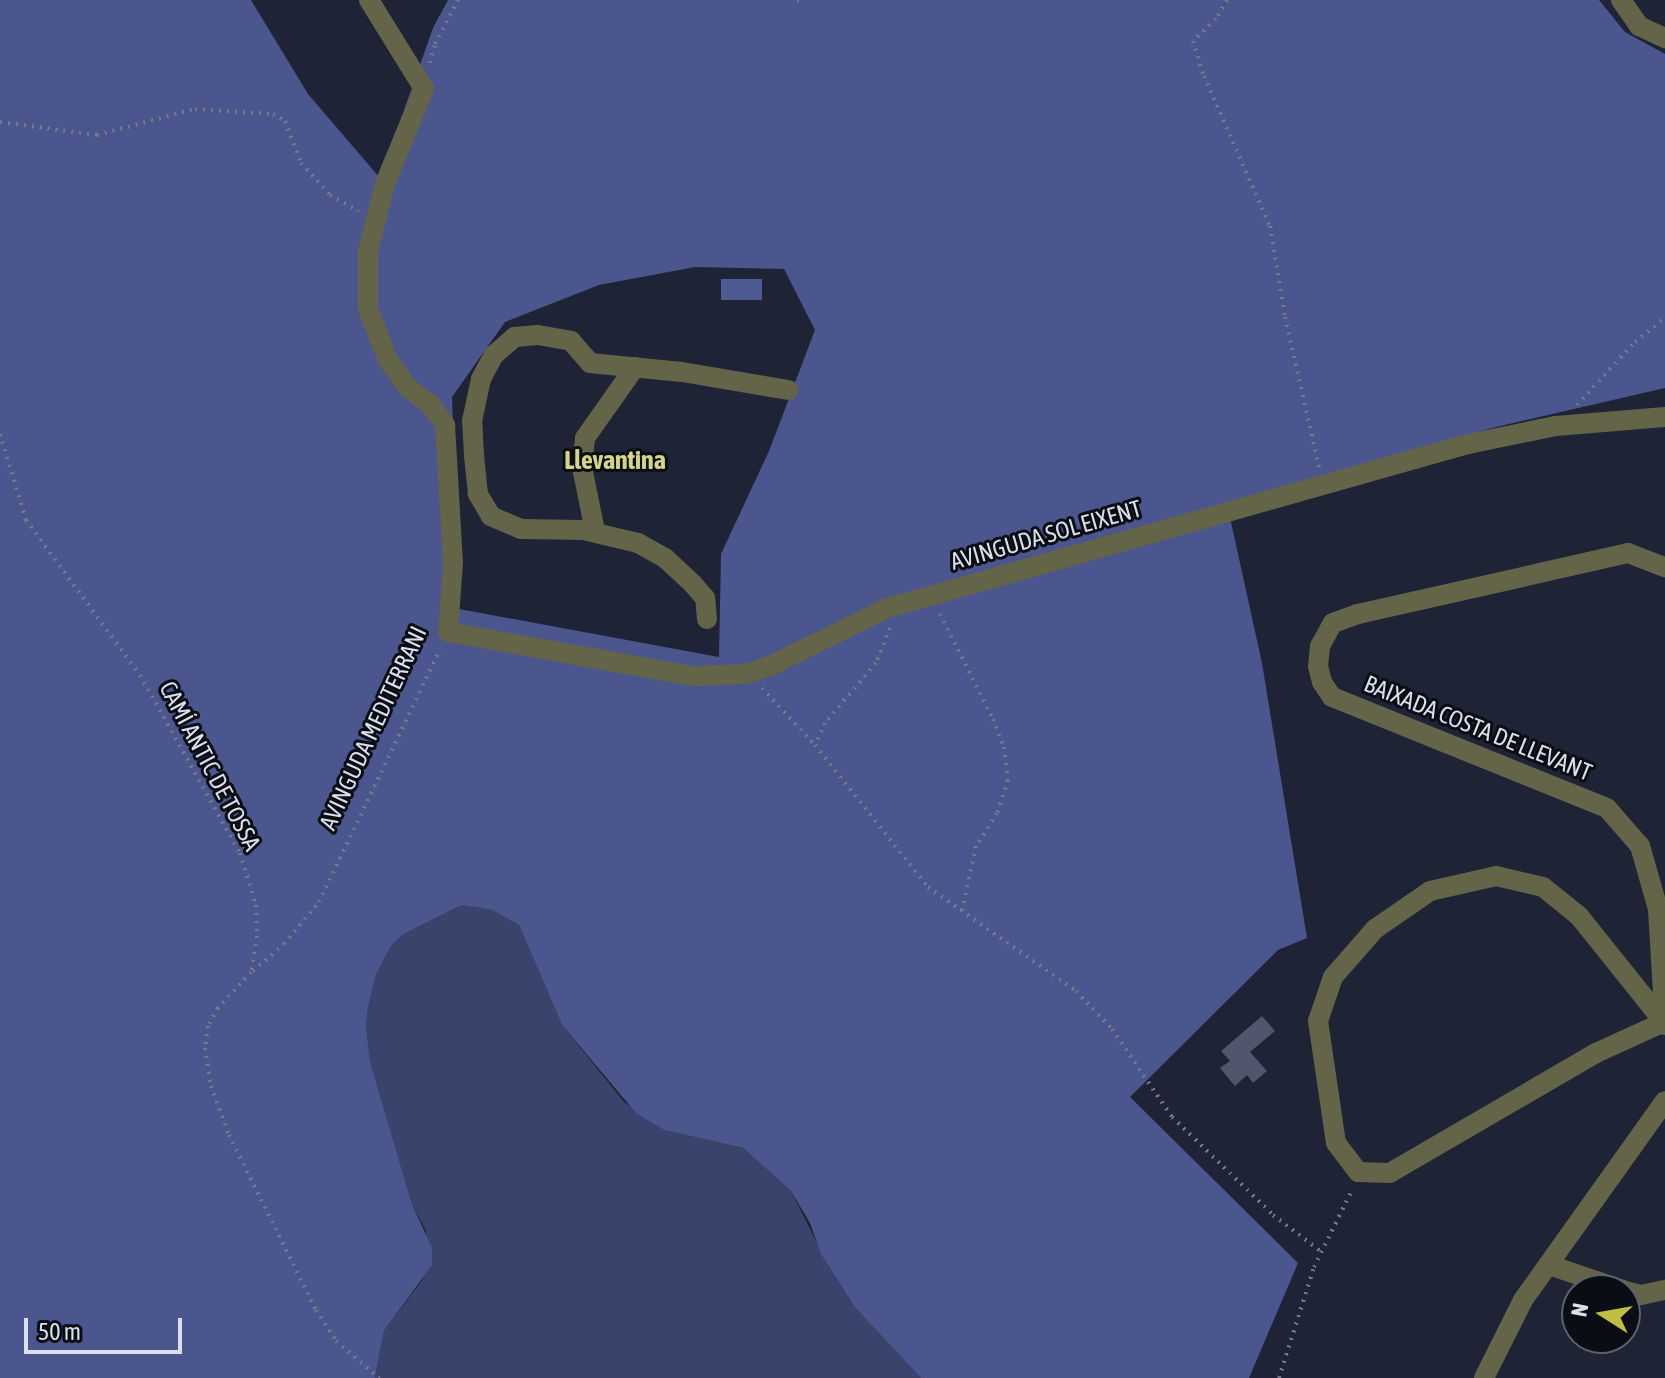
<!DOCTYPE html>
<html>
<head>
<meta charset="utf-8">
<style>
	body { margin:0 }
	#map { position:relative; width:1665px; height:1378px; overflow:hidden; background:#1e2336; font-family:"Asap Condensed",sans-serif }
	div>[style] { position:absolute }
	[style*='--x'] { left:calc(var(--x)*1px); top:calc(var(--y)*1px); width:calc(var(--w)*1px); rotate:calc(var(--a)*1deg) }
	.green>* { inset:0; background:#3a436c }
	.forest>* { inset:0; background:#4a568d }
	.water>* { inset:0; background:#4e5a92; transform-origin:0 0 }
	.building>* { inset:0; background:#50566b }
	.path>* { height:4px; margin-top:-2px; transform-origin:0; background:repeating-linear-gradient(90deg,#75798a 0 2px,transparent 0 8px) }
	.minor>* { height:20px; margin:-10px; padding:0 10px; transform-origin:10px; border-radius:10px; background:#636448 }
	span { translate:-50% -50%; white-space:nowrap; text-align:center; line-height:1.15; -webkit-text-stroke:6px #0b0d15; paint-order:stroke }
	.street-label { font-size:24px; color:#dbdfec }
	.neighbourhood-label { font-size:26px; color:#d5d587; font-weight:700 }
	.north { position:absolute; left:1561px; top:1274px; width:80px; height:80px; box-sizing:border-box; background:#0b0d15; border:2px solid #5e616b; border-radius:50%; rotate:281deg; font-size:22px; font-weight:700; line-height:32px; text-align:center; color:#dbdfec }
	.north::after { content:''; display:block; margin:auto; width:28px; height:36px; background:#c0be40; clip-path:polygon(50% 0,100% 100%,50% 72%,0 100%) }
	.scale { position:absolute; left:24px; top:1318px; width:158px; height:36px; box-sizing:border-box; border:4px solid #dbdfec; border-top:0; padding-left:10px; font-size:24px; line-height:28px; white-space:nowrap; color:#dbdfec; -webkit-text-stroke:6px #0b0d15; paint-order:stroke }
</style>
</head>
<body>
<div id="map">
	<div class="green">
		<i style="clip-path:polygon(462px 905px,492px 910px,519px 925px,562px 1025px,624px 1102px,664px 1130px,743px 1148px,791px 1191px,829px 1267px,882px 1335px,921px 1378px,375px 1378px,384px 1331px,423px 1279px,426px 1231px,412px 1204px,370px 1061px,366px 1026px,368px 1008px,376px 975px,391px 946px,402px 935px)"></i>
	</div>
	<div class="forest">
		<i style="clip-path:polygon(evenodd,0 0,251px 0,308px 94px,380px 178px,433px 28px,448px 0,1599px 0,1625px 32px,1665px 54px,1665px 388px,1496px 427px,1227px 504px,1262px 663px,1307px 938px,1278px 950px,1130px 1097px,1298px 1263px,1249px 1378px,921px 1378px,855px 1307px,821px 1254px,810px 1223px,791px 1191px,743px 1148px,664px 1130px,636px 1113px,562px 1025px,519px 925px,492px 910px,462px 905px,402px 935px,391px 946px,376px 975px,368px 1008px,366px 1026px,370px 1061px,412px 1204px,432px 1248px,432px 1265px,384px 1331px,375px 1378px,0 1378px,0 0,695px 267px,784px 269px,815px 330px,769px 451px,721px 554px,719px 657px,459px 609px,452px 397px,505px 322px,599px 285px,695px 267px)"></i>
	</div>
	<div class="water">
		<i style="left:762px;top:279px;width:21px;height:41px;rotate:90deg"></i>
	</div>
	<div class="building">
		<i style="clip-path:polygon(1262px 1016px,1275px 1031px,1250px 1052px,1267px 1071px,1253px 1083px,1247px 1075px,1235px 1086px,1220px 1068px,1230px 1061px,1221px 1051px)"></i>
	</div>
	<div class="path">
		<i style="--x:797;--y:0;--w:4;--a:0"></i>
		<i style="--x:1227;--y:0;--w:22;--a:120"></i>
		<i style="--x:1216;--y:19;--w:32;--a:136"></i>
		<i style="--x:1193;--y:41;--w:37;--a:73"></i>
		<i style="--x:1204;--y:76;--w:164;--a:66.3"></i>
		<i style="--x:1270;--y:226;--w:92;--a:80.6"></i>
		<i style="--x:1285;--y:317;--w:154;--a:77.2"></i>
		<i style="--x:430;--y:63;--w:20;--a:-75"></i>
		<i style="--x:435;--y:44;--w:50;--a:-62.4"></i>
		<i style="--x:0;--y:122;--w:98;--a:7.6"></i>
		<i style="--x:97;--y:135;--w:101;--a:-14.9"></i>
		<i style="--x:195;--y:109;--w:78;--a:3.7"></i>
		<i style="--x:273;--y:114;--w:14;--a:30"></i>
		<i style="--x:285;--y:121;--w:45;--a:69.1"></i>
		<i style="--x:301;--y:163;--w:43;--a:47.8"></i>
		<i style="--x:330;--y:195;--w:33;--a:29"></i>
		<i style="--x:1577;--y:405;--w:86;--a:-47.4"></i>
		<i style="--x:1635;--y:342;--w:38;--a:-39"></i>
		<i style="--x:0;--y:434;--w:90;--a:73.2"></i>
		<i style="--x:26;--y:520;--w:192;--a:53.7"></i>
		<i style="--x:140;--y:675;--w:204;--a:60.7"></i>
		<i style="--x:240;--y:853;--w:54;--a:72.9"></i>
		<i style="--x:256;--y:905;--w:31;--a:88"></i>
		<i style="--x:257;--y:936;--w:36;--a:99"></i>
		<i style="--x:251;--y:972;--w:49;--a:132.5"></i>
		<i style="--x:218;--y:1008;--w:21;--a:119"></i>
		<i style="--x:208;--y:1026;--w:22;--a:98"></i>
		<i style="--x:205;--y:1048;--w:38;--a:81"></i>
		<i style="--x:211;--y:1086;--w:52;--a:69.8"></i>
		<i style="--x:229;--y:1135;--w:195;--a:63.6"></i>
		<i style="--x:316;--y:1310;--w:37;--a:57"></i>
		<i style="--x:336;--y:1341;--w:57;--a:40.7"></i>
		<i style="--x:940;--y:614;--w:118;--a:63.2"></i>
		<i style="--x:993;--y:719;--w:30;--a:69"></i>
		<i style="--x:1004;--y:747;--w:33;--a:83"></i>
		<i style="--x:1008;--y:780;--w:35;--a:108"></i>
		<i style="--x:997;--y:813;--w:39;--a:122"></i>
		<i style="--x:976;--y:846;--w:66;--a:102.2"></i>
		<i style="--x:890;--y:628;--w:38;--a:112"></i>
		<i style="--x:876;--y:663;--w:79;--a:130.4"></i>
		<i style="--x:825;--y:723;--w:24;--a:114"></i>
		<i style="--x:815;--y:745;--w:181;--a:51.5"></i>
		<i style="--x:928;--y:887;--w:181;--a:35.1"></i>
		<i style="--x:1076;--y:991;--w:52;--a:46.5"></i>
		<i style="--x:1112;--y:1029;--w:107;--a:55.7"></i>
		<i style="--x:1172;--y:1117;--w:141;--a:44.1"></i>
		<i style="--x:1273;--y:1215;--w:61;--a:37.1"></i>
		<i style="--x:762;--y:688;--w:78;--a:47.1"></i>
		<i style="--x:253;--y:971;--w:41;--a:-41.1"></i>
		<i style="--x:284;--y:944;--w:55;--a:-50.2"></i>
		<i style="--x:319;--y:902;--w:280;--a:-64.4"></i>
		<i style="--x:1279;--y:1378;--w:116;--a:-72.5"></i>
		<i style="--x:1314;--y:1267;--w:86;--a:-63.7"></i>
	</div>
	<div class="minor">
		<i style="--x:369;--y:0;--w:105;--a:58.3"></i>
		<i style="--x:424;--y:89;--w:102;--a:112.5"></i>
		<i style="--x:385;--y:183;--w:70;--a:104"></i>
		<i style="--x:368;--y:251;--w:58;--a:90"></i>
		<i style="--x:368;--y:309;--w:55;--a:68.6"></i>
		<i style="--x:388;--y:360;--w:34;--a:54"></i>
		<i style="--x:408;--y:388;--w:27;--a:36"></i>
		<i style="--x:430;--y:404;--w:26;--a:54"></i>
		<i style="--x:1621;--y:0;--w:32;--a:55"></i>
		<i style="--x:1639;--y:26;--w:29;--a:25"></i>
		<i style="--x:445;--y:425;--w:137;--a:86.7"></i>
		<i style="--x:453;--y:562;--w:70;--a:94.1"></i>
		<i style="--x:448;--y:632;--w:249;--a:10.2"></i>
		<i style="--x:693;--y:676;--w:52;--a:-2.2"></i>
		<i style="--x:745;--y:674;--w:26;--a:-18"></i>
		<i style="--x:770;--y:666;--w:131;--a:-26.4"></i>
		<i style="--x:887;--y:608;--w:604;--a:-15.76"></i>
		<i style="--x:1468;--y:444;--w:90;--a:-11.6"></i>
		<i style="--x:1556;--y:426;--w:109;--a:-4.7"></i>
		<i style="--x:595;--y:531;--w:65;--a:-101.5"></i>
		<i style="--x:582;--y:467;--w:29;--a:-84"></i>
		<i style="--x:585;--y:438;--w:87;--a:-54.8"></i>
		<i style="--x:707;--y:619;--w:21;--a:-95"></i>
		<i style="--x:705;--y:598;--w:18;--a:-131"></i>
		<i style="--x:693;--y:584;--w:38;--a:-137"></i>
		<i style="--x:665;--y:558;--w:31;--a:-151"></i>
		<i style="--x:638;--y:543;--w:57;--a:-166.7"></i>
		<i style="--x:583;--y:530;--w:62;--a:-179.1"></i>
		<i style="--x:521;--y:529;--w:33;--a:-157"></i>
		<i style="--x:491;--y:516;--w:26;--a:-121"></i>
		<i style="--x:478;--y:494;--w:39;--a:-96"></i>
		<i style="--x:474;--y:455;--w:34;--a:-93"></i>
		<i style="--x:472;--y:421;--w:43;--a:-77.9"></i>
		<i style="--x:481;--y:379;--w:27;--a:-62"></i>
		<i style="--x:494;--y:355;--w:28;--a:-41"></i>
		<i style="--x:515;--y:337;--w:23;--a:-5"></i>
		<i style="--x:538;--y:335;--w:34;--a:10"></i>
		<i style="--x:571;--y:341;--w:29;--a:49"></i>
		<i style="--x:590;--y:363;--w:92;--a:5.6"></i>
		<i style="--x:682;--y:372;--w:108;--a:9.6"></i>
		<i style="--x:1496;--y:876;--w:48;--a:13.2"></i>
		<i style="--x:1543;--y:887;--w:46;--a:38.9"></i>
		<i style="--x:1579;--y:916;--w:136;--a:51.3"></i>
		<i style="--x:1664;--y:1022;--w:75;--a:155.5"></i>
		<i style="--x:1596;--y:1053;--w:238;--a:149.8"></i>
		<i style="--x:1390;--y:1173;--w:32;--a:-178"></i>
		<i style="--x:1358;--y:1172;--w:36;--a:-127"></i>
		<i style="--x:1336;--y:1143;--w:123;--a:-98.4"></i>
		<i style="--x:1318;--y:1021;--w:46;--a:-71.2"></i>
		<i style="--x:1333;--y:977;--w:64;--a:-48.8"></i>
		<i style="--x:1375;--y:929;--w:67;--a:-34.6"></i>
		<i style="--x:1430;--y:891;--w:68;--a:-12.8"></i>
		<i style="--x:1665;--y:1025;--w:116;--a:-93.5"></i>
		<i style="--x:1658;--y:909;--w:66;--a:-105.9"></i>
		<i style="--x:1640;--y:846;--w:50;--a:-131"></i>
		<i style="--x:1607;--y:808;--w:297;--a:-158"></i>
		<i style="--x:1332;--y:697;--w:18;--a:-124"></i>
		<i style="--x:1322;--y:682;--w:16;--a:-104"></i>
		<i style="--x:1318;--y:666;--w:20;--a:-84"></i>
		<i style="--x:1320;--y:646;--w:26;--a:-61"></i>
		<i style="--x:1333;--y:623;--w:27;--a:-20"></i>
		<i style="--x:1358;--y:614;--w:277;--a:-12.7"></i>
		<i style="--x:1628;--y:553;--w:40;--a:21"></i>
		<i style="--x:1549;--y:1265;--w:78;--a:18.7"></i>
		<i style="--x:1625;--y:1291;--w:16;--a:14"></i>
		<i style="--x:1641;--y:1295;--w:25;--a:-12"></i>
		<i style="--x:1484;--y:1378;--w:87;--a:-63.4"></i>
		<i style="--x:1523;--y:1300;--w:244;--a:-54.5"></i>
	</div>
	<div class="street-label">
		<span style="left:1046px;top:535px;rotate:-16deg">AVINGUDA SOL EIXENT</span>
		<span style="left:373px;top:728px;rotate:-65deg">AVINGUDA MEDITERRANI</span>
		<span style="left:1478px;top:728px;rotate:22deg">BAIXADA COSTA DE LLEVANT</span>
		<span style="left:210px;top:766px;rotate:62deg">CAMÍ ANTIC DE TOSSA</span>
	</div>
	<div class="neighbourhood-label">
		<span style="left:615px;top:461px">Llevantina</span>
	</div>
	<div class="north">N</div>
	<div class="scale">50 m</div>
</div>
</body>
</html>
